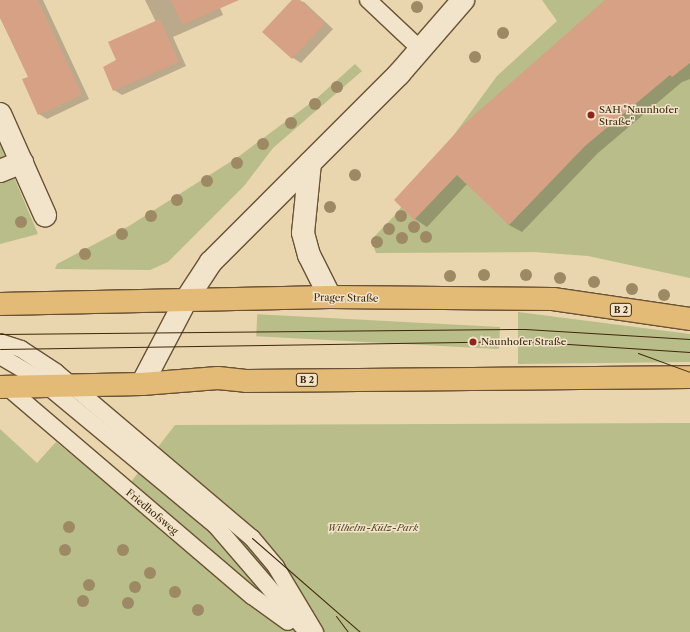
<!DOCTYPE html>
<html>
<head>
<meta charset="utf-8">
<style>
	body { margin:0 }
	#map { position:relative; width:690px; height:632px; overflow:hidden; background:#e9d5ae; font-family:"Libre Caslon Text",serif }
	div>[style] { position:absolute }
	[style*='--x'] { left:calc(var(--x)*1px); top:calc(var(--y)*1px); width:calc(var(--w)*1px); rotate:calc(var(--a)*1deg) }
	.green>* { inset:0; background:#b9bd89; transform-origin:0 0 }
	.shadow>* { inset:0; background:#0003 }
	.building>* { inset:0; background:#d6a184 }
	.roads { filter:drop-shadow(1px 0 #6a5234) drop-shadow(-1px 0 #6a5234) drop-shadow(0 1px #6a5234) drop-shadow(0 -1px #6a5234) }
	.lane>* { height:16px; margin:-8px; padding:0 8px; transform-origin:8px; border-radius:8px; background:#f1e4ca }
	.street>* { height:22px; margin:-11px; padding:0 11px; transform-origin:11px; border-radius:11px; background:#f1e4ca }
	.secondary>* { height:22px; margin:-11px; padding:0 11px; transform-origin:11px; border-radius:11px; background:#f1e4ca }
	.primary>* { height:22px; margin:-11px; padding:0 11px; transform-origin:11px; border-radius:11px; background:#e4ba77 }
	.tram>* { height:1px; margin:-0.5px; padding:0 0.5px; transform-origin:0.5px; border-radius:0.5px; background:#3f270b }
	.trees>* { width:12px; height:12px; margin:-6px; border-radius:50%; background:#9d8a65 }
	.dots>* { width:11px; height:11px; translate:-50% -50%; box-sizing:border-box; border:2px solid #f1e4ca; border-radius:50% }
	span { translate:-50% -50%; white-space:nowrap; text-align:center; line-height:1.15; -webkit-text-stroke:3px #f1e4ca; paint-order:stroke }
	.shield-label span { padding:1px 3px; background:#f1e4ca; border:1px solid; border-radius:3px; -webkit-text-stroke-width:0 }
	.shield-label { font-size:9px; color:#3f270b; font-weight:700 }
	.poi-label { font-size:10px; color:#3f270b }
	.left { translate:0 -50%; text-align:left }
	.street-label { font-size:10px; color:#3f270b }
	.park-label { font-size:10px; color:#5e4c2a; font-style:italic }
</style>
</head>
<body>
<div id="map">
	<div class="green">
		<i style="clip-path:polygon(542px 0,690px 0,690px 278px,588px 256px,534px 252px,376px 253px,371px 240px,396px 214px,497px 76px,557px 21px)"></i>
		<i style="clip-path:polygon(355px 64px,362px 71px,273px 148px,244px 186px,168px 262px,150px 270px,55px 269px,57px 264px,129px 226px,238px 157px,316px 99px)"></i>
		<i style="clip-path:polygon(0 144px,38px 234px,0 244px)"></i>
		<i style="clip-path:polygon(518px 312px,690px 334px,690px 362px,518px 364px)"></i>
		<i style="left:500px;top:327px;width:22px;height:243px;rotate:93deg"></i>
		<i style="clip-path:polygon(690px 423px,690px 632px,0 632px,0 429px,37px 463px,56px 442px,121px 495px,175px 425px)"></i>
	</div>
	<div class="shadow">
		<i style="clip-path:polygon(0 0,43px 0,89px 99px,47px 119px,39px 114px,29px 77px,0 18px)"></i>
		<i style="clip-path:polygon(145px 0,217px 0,223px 15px,173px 37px,186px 66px,122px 95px,114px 90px,117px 61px,156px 22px)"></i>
		<i style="clip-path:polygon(293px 0,304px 2px,333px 29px,301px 63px,293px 58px)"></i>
		<i style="clip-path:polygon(606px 0,690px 0,690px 79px,682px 82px,598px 153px,522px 232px,509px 225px,468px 183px,427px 227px,415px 219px,396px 200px,465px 124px)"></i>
	</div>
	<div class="building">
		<i style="clip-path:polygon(0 0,38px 0,82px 95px,38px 115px,22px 79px,28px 77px,0 17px)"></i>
		<i style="clip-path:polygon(171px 0,239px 0,182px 25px)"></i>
		<i style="clip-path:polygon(292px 0,300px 0,325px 23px,292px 59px,262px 32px)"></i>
		<i style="clip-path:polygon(605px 0,690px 0,690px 63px,672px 77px,670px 75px,585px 146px,509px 225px,457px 175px,414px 220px,394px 200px,464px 124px)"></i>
		<i style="clip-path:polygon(160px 19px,179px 62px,113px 91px,103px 67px,116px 60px,108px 42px)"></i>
	</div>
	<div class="roads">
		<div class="lane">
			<i style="--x:368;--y:0;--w:73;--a:43.3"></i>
			<i style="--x:0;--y:342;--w:22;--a:18"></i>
			<i style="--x:21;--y:349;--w:42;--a:33.3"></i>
			<i style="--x:56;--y:372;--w:257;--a:40.3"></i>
			<i style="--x:252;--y:538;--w:38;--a:50"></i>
			<i style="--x:276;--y:567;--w:76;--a:59"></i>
			<i style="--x:0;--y:356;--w:45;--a:30.5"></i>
			<i style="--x:39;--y:379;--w:230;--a:39.7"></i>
			<i style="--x:216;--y:526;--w:132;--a:49.3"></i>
			<i style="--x:7;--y:387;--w:322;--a:40.5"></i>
			<i style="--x:252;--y:596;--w:44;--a:35.8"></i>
		</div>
		<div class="street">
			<i style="--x:0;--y:114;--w:111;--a:66"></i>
			<i style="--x:0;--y:171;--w:24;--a:-22"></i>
		</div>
		<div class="secondary">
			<i style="--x:310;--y:163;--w:70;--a:95.7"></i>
			<i style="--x:303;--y:233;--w:23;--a:75"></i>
			<i style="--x:309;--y:255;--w:47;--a:63.4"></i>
			<i style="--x:142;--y:384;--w:95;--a:-62.4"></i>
			<i style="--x:186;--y:300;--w:45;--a:-56.7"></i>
			<i style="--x:211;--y:262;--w:266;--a:-45"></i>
			<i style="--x:399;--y:74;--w:98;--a:-49.1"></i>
		</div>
		<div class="primary">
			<i style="--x:0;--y:304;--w:330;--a:-1.2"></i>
			<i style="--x:330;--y:297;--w:223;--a:0.5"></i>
			<i style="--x:553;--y:299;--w:138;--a:8.3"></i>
			<i style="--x:0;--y:387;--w:142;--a:-1.2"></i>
			<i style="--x:142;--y:384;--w:76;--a:-4.5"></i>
			<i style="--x:218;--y:378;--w:28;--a:6"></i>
			<i style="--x:246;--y:381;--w:444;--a:-0.5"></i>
		</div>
	</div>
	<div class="tram">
		<i style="--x:0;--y:334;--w:525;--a:-0.55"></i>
		<i style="--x:525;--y:329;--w:165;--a:3.5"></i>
		<i style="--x:0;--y:349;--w:523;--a:-0.88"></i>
		<i style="--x:523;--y:341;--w:167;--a:3.8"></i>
		<i style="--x:638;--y:353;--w:55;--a:20.1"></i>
		<i style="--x:252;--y:538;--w:143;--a:41"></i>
		<i style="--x:336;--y:616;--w:20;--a:53"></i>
	</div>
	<div class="trees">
		<i style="left:417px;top:7px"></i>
		<i style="left:503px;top:33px"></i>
		<i style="left:475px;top:57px"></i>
		<i style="left:337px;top:87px"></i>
		<i style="left:315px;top:104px"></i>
		<i style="left:291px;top:123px"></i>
		<i style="left:263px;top:144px"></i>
		<i style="left:237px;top:163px"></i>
		<i style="left:355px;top:175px"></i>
		<i style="left:207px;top:181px"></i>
		<i style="left:177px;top:200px"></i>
		<i style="left:330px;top:207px"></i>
		<i style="left:151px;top:216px"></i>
		<i style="left:401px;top:216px"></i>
		<i style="left:21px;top:222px"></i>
		<i style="left:414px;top:227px"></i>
		<i style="left:389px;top:229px"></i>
		<i style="left:122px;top:234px"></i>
		<i style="left:426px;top:237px"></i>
		<i style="left:402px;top:238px"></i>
		<i style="left:377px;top:242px"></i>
		<i style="left:85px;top:254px"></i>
		<i style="left:484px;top:275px"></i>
		<i style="left:526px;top:275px"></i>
		<i style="left:450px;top:276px"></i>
		<i style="left:560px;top:278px"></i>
		<i style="left:594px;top:282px"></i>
		<i style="left:632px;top:289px"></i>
		<i style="left:664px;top:295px"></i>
		<i style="left:69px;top:527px"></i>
		<i style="left:65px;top:550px"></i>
		<i style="left:123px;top:550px"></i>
		<i style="left:150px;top:573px"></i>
		<i style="left:89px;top:585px"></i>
		<i style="left:135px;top:587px"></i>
		<i style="left:175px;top:592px"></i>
		<i style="left:83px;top:601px"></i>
		<i style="left:128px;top:603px"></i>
		<i style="left:198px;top:610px"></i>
	</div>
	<div class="dots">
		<i style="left:591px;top:115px;background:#8f2418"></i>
		<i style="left:473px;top:342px;background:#8f2418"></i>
	</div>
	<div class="shield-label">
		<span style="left:621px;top:310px">B 2</span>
		<span style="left:307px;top:380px">B 2</span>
	</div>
	<div class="poi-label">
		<span class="left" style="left:599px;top:115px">SAH "Naunhofer<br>Straße"</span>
		<span class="left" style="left:481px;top:342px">Naunhofer Straße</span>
	</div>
	<div class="street-label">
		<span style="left:346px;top:298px;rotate:1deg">Prager Straße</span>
		<span style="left:152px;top:512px;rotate:40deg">Friedhofsweg</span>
	</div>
	<div class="park-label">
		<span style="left:373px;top:528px">Wilhelm-Külz-Park</span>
	</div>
</div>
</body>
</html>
